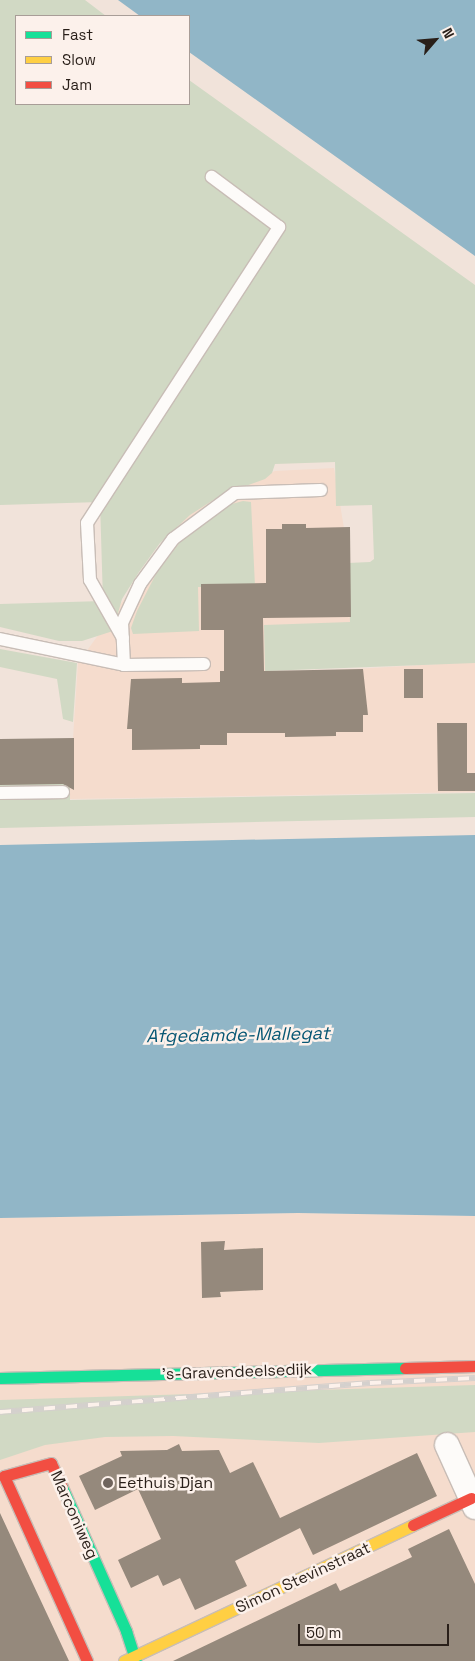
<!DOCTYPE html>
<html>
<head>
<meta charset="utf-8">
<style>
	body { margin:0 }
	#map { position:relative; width:475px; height:1661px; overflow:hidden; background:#f1e3da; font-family:"Space Grotesk",sans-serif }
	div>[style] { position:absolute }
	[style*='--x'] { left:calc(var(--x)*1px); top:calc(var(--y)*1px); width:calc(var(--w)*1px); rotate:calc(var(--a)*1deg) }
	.built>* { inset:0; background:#f5dccd }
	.green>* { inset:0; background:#d1d9c4 }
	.water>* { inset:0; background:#91b6c7 }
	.building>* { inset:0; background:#95897c; transform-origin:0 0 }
	.roads { filter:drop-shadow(1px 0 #c8bdb6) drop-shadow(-1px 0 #c8bdb6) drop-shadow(0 1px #c8bdb6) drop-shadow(0 -1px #c8bdb6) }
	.lane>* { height:12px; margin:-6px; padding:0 6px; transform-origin:6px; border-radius:6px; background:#fdfbf9 }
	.street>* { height:24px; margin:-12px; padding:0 12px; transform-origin:12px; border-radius:12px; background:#fdfbf9 }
	.fast>* { height:11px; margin:-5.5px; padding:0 5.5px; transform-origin:5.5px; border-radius:5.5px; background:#16e098 }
	.slow>* { height:11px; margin:-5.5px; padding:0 5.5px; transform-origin:5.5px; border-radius:5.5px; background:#ffcf43 }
	.jam>* { height:11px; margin:-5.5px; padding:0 5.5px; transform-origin:5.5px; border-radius:5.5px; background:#f24e42 }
	.rail>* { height:5.5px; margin-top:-2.75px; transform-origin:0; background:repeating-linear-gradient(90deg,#fcf1eb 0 11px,#d4d0cd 0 22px); box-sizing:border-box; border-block:1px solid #d4d0cd }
	.dots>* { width:14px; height:14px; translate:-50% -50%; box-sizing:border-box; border:2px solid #fcf1eb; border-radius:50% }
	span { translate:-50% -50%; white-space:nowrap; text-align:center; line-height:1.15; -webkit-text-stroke:5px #fcf1eb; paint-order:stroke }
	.street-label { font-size:16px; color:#291f19 }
	.poi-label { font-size:16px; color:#291f19 }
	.left { translate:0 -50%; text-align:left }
	.water-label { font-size:18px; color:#075774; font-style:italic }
	.legend { position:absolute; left:15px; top:15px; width:175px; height:90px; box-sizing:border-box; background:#fcf1eb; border:1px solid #a89d97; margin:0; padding:6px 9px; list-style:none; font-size:15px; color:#291f19 }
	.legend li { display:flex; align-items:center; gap:10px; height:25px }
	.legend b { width:25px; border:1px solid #a89d97 }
	.north { position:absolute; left:410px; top:15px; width:50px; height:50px; -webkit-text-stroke:4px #fcf1eb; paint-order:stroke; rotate:63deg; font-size:14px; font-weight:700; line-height:20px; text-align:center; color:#291f19 }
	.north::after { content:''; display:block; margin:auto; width:18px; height:22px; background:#291f19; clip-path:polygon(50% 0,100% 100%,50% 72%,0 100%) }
	.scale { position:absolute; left:298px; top:1624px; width:151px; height:22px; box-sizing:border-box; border:2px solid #291f19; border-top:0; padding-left:6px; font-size:15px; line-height:18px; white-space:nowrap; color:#291f19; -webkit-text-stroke:4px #fcf1eb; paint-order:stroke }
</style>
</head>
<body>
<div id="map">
	<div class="built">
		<i style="clip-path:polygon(334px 468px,352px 576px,458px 625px,270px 633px,268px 674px,475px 662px,475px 792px,69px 799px,78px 663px,190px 508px,275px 471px)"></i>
		<i style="clip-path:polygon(298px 1213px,475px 1216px,475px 1661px,0 1661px,0 1218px)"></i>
	</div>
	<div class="green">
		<i style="clip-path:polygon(0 0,85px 0,106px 16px,16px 16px,16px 104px,189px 104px,189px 80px,475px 285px,475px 663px,265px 671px,264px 625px,350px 622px,348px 563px,370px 562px,374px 559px,372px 505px,336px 506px,335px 462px,275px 464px,272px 473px,265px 479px,221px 495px,190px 515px,160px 543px,139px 572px,122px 599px,113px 631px,82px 641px,59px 641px,0 627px,0 604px,103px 601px,100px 502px,0 505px)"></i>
		<i style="clip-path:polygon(243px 501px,251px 502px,255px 586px,198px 587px,199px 631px,133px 634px,131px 628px,137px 611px,156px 574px,183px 538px,228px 505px)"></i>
		<i style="clip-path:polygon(0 649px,77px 663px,73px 722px,63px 719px,57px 679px,0 667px)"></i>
		<i style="clip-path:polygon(0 783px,70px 784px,70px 800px,475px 793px,475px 817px,0 828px)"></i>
		<i style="clip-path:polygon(475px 1385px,475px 1432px,319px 1443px,173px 1436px,105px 1437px,45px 1445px,0 1460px,0 1400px)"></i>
	</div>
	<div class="water">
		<i style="clip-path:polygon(118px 0,475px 0,475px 256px,189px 52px,189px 16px,140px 16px)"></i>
		<i style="clip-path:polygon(475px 835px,475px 1216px,298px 1213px,0 1218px,0 845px)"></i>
	</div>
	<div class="building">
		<i style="clip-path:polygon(282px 524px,306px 524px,306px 528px,350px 527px,351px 617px,263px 618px,264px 671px,363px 669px,368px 715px,363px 715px,363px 732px,336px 732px,336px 736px,285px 737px,285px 733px,227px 733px,227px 745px,200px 745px,200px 749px,132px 750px,132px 729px,127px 729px,131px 679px,182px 678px,182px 683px,220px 682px,220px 671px,224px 671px,224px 630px,201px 630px,201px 584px,266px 583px,266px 529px,282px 529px)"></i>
		<i style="left:404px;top:669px;width:19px;height:29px"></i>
		<i style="clip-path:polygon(437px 723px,467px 723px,467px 773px,475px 773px,475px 791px,438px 791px)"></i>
		<i style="clip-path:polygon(74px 738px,74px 790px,63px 784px,0 785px,0 739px)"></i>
		<i style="clip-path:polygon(225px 1241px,224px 1250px,263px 1248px,263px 1290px,220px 1292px,221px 1297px,202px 1298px,201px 1242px)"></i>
		<i style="clip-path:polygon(179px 1444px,182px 1451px,219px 1450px,230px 1473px,253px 1462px,280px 1518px,417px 1453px,437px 1496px,313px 1555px,300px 1528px,235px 1561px,247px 1586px,195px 1610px,180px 1578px,163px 1586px,158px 1575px,131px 1588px,118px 1560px,161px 1539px,138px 1489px,95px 1510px,79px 1476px,122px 1456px,120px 1451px,167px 1450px)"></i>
		<i style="clip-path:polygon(0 1513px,33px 1584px,69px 1661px,0 1661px)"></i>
		<i style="clip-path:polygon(449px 1529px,475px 1584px,475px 1661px,173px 1661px,336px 1583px,340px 1591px,412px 1557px,408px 1549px)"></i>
	</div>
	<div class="roads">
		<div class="lane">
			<i style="--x:123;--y:638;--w:67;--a:-119.6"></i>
			<i style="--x:90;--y:580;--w:57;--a:-93"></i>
			<i style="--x:87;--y:523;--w:353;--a:-57"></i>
			<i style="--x:279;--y:227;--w:84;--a:-143.3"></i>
			<i style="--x:0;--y:639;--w:127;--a:11.8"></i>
			<i style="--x:124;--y:665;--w:42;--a:-92.7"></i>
			<i style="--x:122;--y:623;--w:43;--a:-65.2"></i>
			<i style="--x:140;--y:584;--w:56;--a:-53.7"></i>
			<i style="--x:173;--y:539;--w:77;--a:-36.6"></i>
			<i style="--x:235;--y:493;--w:86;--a:-2"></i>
			<i style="--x:124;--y:665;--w:80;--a:-0.7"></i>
			<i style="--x:0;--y:793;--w:63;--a:-0.9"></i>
		</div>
		<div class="street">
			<i style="--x:447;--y:1445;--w:68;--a:65.7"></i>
		</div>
		<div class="fast">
			<i style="--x:0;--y:1378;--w:405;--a:-1.4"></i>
			<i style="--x:62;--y:1487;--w:158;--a:66"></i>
			<i style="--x:126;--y:1631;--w:32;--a:72"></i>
		</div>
		<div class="slow">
			<i style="--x:124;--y:1661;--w:319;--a:-25.2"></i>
		</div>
		<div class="jam">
			<i style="--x:405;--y:1368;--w:70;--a:-1.6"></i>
			<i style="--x:62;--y:1487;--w:26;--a:-115"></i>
			<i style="--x:51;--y:1463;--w:49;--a:164.5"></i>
			<i style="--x:4;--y:1476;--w:203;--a:65.8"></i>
			<i style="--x:413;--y:1525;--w:64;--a:-25"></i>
		</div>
	</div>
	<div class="rail">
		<i style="--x:0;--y:1412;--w:371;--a:-4.5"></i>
		<i style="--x:370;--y:1383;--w:105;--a:-2.7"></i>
	</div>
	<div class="dots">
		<i style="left:108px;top:1483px;background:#6f645d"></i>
	</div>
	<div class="street-label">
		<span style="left:237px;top:1372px;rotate:-2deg">'s-Gravendeelsedijk</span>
		<span style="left:74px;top:1515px;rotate:66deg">Marconiweg</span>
		<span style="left:303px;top:1578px;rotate:-25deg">Simon Stevinstraat</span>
	</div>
	<div class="poi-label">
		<span class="left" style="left:118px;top:1483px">Eethuis Djan</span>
	</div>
	<div class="water-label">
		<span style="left:238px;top:1035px;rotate:-1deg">Afgedamde-Mallegat</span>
	</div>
	<ul class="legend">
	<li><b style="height:6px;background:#16e098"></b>Fast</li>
	<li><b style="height:6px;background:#ffcf43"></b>Slow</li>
	<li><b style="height:6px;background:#f24e42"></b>Jam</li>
	</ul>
	<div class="north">N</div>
	<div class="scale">50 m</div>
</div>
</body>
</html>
